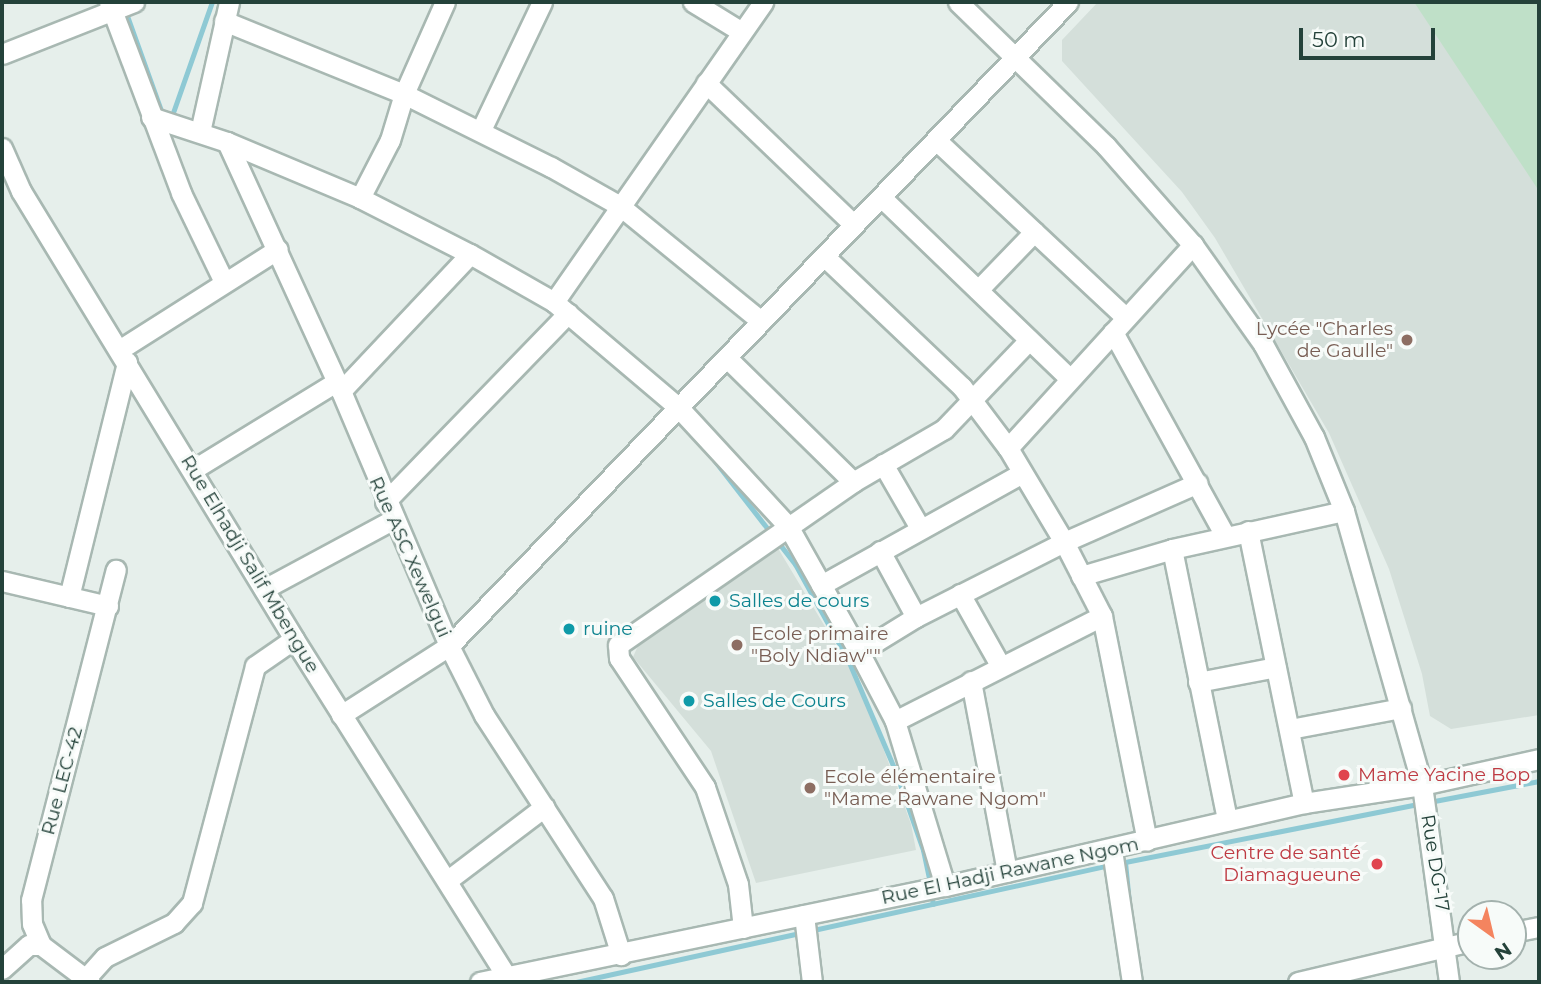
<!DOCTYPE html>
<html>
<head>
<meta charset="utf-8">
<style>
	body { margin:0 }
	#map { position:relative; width:1541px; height:984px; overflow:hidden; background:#e6efeb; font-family:Montserrat,sans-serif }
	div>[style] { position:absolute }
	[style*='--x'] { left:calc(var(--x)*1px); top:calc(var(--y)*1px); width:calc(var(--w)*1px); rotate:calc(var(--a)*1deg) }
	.built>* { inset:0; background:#d4dfda }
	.green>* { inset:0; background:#bfe0c8 }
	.stream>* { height:5px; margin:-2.5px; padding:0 2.5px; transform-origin:2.5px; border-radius:2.5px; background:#8ec9d4 }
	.roads { filter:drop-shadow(2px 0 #a8b8b2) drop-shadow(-2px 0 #a8b8b2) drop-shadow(0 2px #a8b8b2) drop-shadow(0 -2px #a8b8b2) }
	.minor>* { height:19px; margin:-9.5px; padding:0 9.5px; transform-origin:9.5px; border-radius:9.5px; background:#fff }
	.dots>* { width:19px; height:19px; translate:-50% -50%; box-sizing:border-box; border:4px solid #f7fbf9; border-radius:50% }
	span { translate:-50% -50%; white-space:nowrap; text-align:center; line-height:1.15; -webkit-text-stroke:6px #f7fbf9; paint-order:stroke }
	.education-label { font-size:19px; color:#785e54 }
	.right { translate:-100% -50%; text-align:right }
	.left { translate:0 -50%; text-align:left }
	.street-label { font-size:19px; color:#24423a }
	.culture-label { font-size:19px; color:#0d838f }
	.health-label { font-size:19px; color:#be3a42 }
	.frame { position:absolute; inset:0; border:4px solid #24423a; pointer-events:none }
	.north { position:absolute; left:1457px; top:900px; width:70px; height:70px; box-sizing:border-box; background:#f7fbf9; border:2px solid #a3b1ad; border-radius:50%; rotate:146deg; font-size:19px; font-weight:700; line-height:28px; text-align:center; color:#24423a }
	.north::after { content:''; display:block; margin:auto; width:24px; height:32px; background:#f4845f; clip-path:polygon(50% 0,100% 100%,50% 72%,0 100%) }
	.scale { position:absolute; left:1299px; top:28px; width:136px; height:32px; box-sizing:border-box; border:4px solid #24423a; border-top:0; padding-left:9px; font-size:21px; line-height:24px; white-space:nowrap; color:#24423a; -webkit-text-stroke:5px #f7fbf9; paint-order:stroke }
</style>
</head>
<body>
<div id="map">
	<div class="built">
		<i style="clip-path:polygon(1098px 2px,1539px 2px,1539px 715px,1451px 729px,1430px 716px,1422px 674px,1389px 569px,1329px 433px,1215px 238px,1182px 192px,1062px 61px,1062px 40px)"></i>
		<i style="clip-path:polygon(776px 545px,860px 685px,911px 824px,916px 850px,756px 883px,711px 751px,633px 657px,641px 639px)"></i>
	</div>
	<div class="green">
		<i style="clip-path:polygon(1414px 2px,1539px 2px,1539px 191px)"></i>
	</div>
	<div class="stream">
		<i style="--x:125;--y:10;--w:113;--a:70.3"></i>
		<i style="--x:170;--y:121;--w:126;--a:-70.6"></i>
		<i style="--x:714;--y:460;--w:132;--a:52.1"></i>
		<i style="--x:795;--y:564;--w:110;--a:61.1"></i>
		<i style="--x:848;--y:660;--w:120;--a:66.9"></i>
		<i style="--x:895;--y:770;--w:85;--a:70.7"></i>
		<i style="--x:923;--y:850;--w:34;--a:78"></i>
		<i style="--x:1429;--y:802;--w:112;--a:-10.8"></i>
		<i style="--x:1125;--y:862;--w:41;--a:84.4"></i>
		<i style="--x:1120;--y:863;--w:305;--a:-11.2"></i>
		<i style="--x:931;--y:893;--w:11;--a:80"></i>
		<i style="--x:576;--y:982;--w:547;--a:-12.36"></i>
	</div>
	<div class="roads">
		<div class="minor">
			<i style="--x:109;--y:2;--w:204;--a:69.3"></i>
			<i style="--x:181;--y:193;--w:99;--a:64.2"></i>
			<i style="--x:693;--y:2;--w:57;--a:31.5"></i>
			<i style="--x:958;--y:2;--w:206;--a:44.2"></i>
			<i style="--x:1106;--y:146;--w:132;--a:48.7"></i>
			<i style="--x:1193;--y:245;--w:121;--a:54.7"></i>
			<i style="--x:1263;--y:344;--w:106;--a:61.3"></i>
			<i style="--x:1314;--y:437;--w:80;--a:67.9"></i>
			<i style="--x:1344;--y:511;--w:285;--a:74.1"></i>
			<i style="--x:1422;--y:785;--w:199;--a:82.2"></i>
			<i style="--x:224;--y:21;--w:194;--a:22.1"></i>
			<i style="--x:404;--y:94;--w:164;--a:26.4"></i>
			<i style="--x:551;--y:167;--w:79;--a:29.5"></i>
			<i style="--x:620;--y:206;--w:182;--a:39.2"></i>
			<i style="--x:2;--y:54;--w:142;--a:-21.5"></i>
			<i style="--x:706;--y:83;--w:205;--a:43.8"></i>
			<i style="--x:151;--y:117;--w:80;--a:18.2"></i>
			<i style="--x:227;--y:142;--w:144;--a:22.8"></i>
			<i style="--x:360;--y:198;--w:123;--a:27"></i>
			<i style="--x:470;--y:254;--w:97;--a:29.7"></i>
			<i style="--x:554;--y:302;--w:164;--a:40.3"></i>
			<i style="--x:679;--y:408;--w:161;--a:47.3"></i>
			<i style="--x:788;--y:526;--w:145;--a:60.6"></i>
			<i style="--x:859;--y:652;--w:78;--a:62.4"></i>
			<i style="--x:895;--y:721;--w:172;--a:73.1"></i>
			<i style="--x:481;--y:130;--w:142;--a:-64.5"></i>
			<i style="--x:200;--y:132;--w:133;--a:-77.4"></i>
			<i style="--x:936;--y:140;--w:260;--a:43.1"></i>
			<i style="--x:227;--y:142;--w:274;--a:65.4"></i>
			<i style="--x:341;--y:391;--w:277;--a:67"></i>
			<i style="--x:449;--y:646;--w:77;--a:63.1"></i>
			<i style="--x:484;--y:715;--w:218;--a:57"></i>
			<i style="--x:603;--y:898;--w:60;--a:72.5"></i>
			<i style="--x:2;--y:148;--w:47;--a:66.2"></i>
			<i style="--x:21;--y:191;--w:525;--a:58.64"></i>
			<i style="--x:294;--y:639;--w:398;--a:57.8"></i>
			<i style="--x:881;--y:197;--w:262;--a:43.9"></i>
			<i style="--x:360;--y:198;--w:65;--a:-62.7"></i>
			<i style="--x:390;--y:140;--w:48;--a:-73.1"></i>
			<i style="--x:404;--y:94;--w:101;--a:-66"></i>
			<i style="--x:824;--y:256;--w:190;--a:43.5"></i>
			<i style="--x:962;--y:387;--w:76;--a:53"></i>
			<i style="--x:1008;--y:448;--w:109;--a:59.2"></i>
			<i style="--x:1064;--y:542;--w:83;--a:62.8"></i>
			<i style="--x:1102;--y:616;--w:229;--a:78.7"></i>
			<i style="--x:978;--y:290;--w:81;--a:-46"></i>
			<i style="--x:554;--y:302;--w:366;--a:-55.1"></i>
			<i style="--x:1113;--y:332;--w:233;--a:61.2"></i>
			<i style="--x:119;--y:350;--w:188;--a:-32.4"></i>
			<i style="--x:727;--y:358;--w:177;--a:44.5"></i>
			<i style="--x:341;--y:391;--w:188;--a:-46.7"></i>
			<i style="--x:1008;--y:448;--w:275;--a:-47.7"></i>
			<i style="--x:883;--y:464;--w:74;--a:60"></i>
			<i style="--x:194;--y:469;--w:167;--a:-31.5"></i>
			<i style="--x:385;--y:502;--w:263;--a:-45.9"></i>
			<i style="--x:1248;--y:531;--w:278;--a:78.4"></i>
			<i style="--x:1172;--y:549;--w:277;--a:78.5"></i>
			<i style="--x:880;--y:551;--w:75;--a:61.4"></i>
			<i style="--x:1081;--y:576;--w:95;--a:-16.5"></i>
			<i style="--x:1172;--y:549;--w:176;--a:-12.5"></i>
			<i style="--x:2;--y:581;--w:109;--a:13.3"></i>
			<i style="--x:821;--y:585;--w:230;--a:-29.1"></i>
			<i style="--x:264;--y:589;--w:145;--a:-28.3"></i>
			<i style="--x:960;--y:594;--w:81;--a:60.6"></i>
			<i style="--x:69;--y:597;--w:242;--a:-76.1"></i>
			<i style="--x:859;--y:652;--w:67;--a:-31.6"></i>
			<i style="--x:916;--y:617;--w:166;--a:-26.9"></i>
			<i style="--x:1064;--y:542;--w:146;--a:-23.8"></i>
			<i style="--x:971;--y:681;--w:194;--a:79.3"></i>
			<i style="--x:1198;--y:682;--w:79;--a:-10.9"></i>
			<i style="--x:341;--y:715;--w:128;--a:-32.6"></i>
			<i style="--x:449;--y:646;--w:893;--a:-46.13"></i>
			<i style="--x:895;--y:721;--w:232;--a:-26.9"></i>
			<i style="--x:1290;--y:729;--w:113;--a:-10.7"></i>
			<i style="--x:1112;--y:850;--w:134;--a:81.4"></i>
			<i style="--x:448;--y:880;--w:121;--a:-37.2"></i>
			<i style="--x:804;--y:915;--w:67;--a:83.2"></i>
			<i style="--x:743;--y:928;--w:44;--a:-96.5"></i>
			<i style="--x:738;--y:884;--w:102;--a:-108.8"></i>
			<i style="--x:705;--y:787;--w:155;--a:-123.7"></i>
			<i style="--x:619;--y:658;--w:13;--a:-94"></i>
			<i style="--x:618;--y:645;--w:286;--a:-34.7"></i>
			<i style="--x:853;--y:482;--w:105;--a:-30.2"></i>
			<i style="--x:944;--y:429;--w:123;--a:-46.3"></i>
			<i style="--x:1513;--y:932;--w:26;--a:-11"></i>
			<i style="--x:41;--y:945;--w:23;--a:-113"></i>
			<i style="--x:32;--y:924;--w:24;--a:-92"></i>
			<i style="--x:31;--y:900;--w:341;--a:-75.6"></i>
			<i style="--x:2;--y:969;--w:36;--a:-42"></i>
			<i style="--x:29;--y:945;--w:12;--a:0"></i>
			<i style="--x:41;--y:945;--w:61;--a:37.1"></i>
			<i style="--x:86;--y:978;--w:28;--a:-48"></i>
			<i style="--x:105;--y:957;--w:77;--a:-26.2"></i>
			<i style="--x:174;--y:923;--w:27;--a:-48"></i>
			<i style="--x:192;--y:903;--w:245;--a:-75.1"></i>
			<i style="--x:255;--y:666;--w:47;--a:-34.7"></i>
			<i style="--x:480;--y:982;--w:475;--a:-11.7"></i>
			<i style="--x:945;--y:886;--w:368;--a:-13"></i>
			<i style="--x:1304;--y:803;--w:119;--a:-8.7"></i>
			<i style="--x:1422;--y:785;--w:120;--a:-12.5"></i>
			<i style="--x:1298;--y:982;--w:178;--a:-13.3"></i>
		</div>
	</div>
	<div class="dots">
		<i style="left:1407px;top:340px;background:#8d6e63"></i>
		<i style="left:715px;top:601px;background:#0f9aa8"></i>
		<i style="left:569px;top:629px;background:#0f9aa8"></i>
		<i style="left:737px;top:645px;background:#8d6e63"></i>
		<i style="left:689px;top:701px;background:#0f9aa8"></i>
		<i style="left:1344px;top:775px;background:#e0444e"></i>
		<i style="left:810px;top:788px;background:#8d6e63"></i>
		<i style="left:1377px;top:864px;background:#e0444e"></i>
	</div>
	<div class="education-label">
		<span class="right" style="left:1393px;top:340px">Lycée "Charles<br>de Gaulle"</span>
		<span class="left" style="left:751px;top:645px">Ecole primaire<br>"Boly Ndiaw""</span>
		<span class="left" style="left:824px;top:788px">Ecole élémentaire<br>"Mame Rawane Ngom"</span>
	</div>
	<div class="street-label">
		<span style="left:410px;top:557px;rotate:66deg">Rue ASC Xewelgui</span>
		<span style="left:250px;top:564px;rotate:59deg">Rue Elhadji Salif Mbengue</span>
		<span style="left:62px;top:781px;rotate:-75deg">Rue LEC-42</span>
		<span style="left:1435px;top:863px;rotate:81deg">Rue DG-17</span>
		<span style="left:1010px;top:871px;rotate:-12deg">Rue El Hadji Rawane Ngom</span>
	</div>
	<div class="culture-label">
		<span class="left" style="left:729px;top:601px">Salles de cours</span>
		<span class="left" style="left:583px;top:629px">ruine</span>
		<span class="left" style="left:703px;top:701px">Salles de Cours</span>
	</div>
	<div class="health-label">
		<span class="left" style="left:1358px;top:775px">Mame Yacine Bop</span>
		<span class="right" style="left:1361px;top:864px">Centre de santé<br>Diamagueune</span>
	</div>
	<div class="frame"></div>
	<div class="north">N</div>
	<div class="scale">50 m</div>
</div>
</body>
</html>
